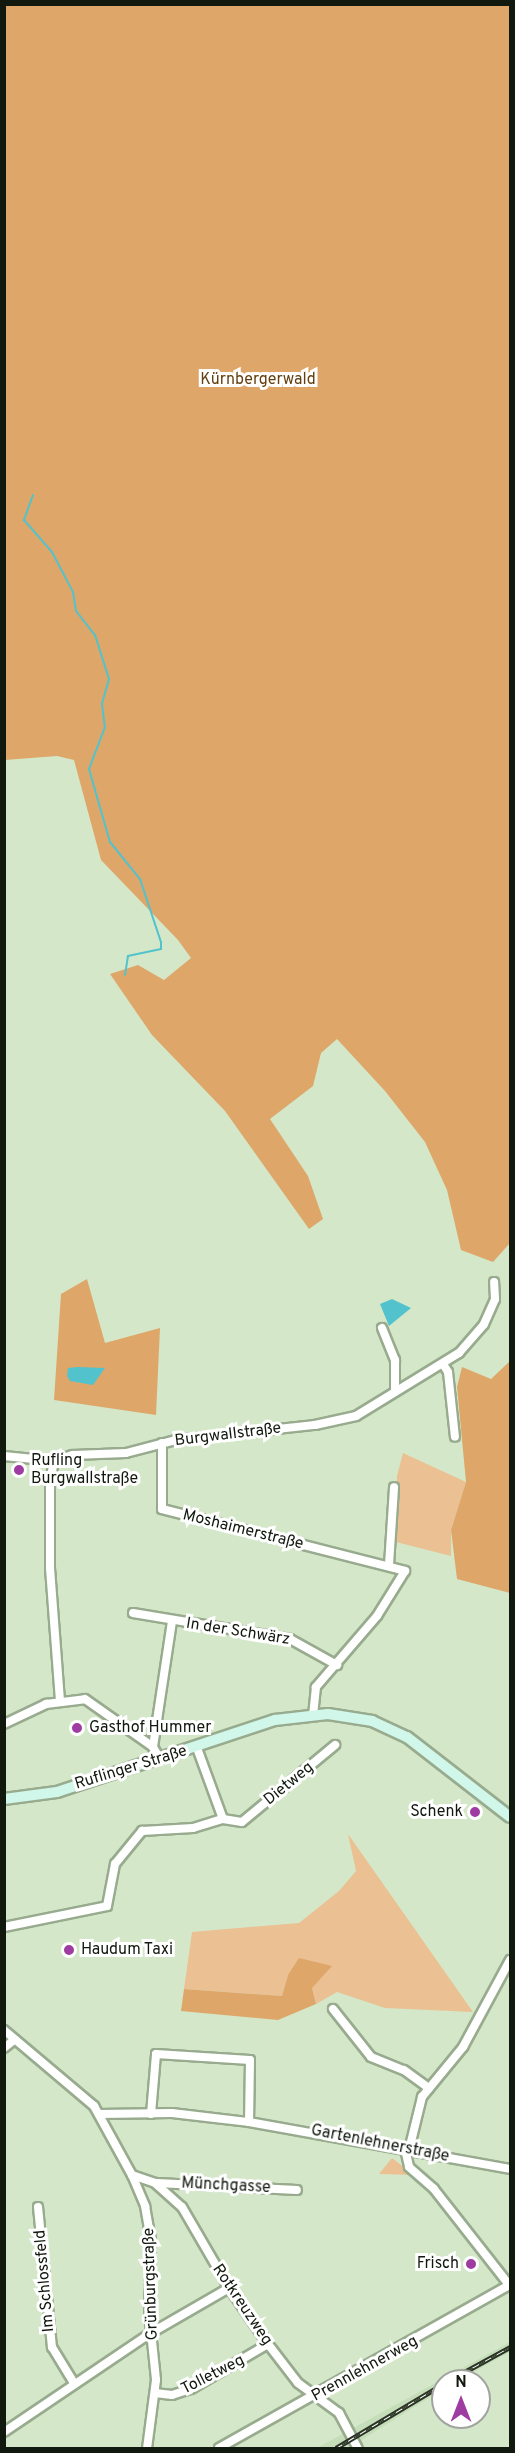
<!DOCTYPE html>
<html>
<head>
<meta charset="utf-8">
<style>
	body { margin:0 }
	#map { position:relative; width:515px; height:2453px; overflow:hidden; background:#d4e8c9; font-family:Overpass,sans-serif }
	div>[style] { position:absolute }
	[style*='--x'] { left:calc(var(--x)*1px); top:calc(var(--y)*1px); width:calc(var(--w)*1px); rotate:calc(var(--a)*1deg) }
	.built>* { inset:0; background:#c5deb9 }
	.green>* { inset:0; background:#ebc093 }
	.forest>* { inset:0; background:#dea669 }
	.water>* { inset:0; background:#52c3cc }
	.stream>* { height:2px; margin:-1px; padding:0 1px; transform-origin:1px; border-radius:1px; background:#52c3cc }
	.roads { filter:drop-shadow(2px 0 #98ab8e) drop-shadow(-2px 0 #98ab8e) drop-shadow(0 2px #98ab8e) drop-shadow(0 -2px #98ab8e) }
	.street>* { height:8px; margin:-4px; padding:0 4px; transform-origin:4px; border-radius:4px; background:#fff }
	.secondary>* { height:10px; margin:-5px; padding:0 5px; transform-origin:5px; border-radius:5px; background:#d0f7ea }
	.rail>* { height:4.5px; margin-top:-2.25px; transform-origin:0; background:repeating-linear-gradient(90deg,#fff 0 7px,#293224 0 14px); box-sizing:border-box; border-block:2px solid #293224 }
	.dots>* { width:16px; height:16px; translate:-50% -50%; box-sizing:border-box; border:3px solid #fff; border-radius:50% }
	span { translate:-50% -50%; white-space:nowrap; text-align:center; line-height:1.15; -webkit-text-stroke:6px #fff; paint-order:stroke }
	.park-label { font-size:16px; color:#643f0f }
	.street-label { font-size:16px; color:#11180d }
	.poi-label { font-size:16px; color:#11180d }
	.left { translate:0 -50%; text-align:left }
	.right { translate:-100% -50%; text-align:right }
	.frame { position:absolute; inset:0; border:6px solid #11180d; pointer-events:none }
	.north { position:absolute; left:431px; top:2369px; width:60px; height:60px; box-sizing:border-box; background:#fff; border:2px solid #a0a39e; border-radius:50%; rotate:0deg; font-size:16px; font-weight:700; line-height:24px; text-align:center; color:#11180d }
	.north::after { content:''; display:block; margin:auto; width:21px; height:27px; background:#9e3ca2; clip-path:polygon(50% 0,100% 100%,50% 72%,0 100%) }
</style>
</head>
<body>
<div id="map">
	<div class="built">
		<i style="clip-path:polygon(510px 2342px,510px 2352px,457px 2381px,443px 2381px,443px 2389px,352px 2446px,317px 2448px)"></i>
	</div>
	<div class="green">
		<i style="clip-path:polygon(403px 1453px,466px 1482px,451px 1530px,451px 1556px,396px 1542px,397px 1476px)"></i>
		<i style="clip-path:polygon(348px 1834px,473px 2012px,385px 2008px,337px 1992px,316px 2004px,312px 1988px,288px 1975px,282px 1996px,184px 1989px,192px 1932px,299px 1923px,339px 1891px,356px 1871px)"></i>
		<i style="clip-path:polygon(392px 2158px,414px 2175px,379px 2174px)"></i>
	</div>
	<div class="forest">
		<i style="clip-path:polygon(4px 5px,510px 5px,510px 1243px,493px 1262px,461px 1250px,447px 1190px,425px 1142px,385px 1091px,337px 1039px,321px 1053px,313px 1086px,270px 1119px,308px 1176px,323px 1219px,309px 1229px,225px 1111px,152px 1035px,110px 974px,138px 965px,164px 980px,191px 958px,178px 940px,101px 860px,74px 760px,57px 756px,5px 760px)"></i>
		<i style="clip-path:polygon(87px 1279px,105px 1343px,160px 1328px,156px 1415px,54px 1400px,61px 1294px)"></i>
		<i style="clip-path:polygon(510px 1361px,510px 1593px,457px 1579px,451px 1530px,466px 1482px,457px 1387px,462px 1367px,491px 1379px)"></i>
		<i style="clip-path:polygon(299px 1958px,332px 1966px,312px 1988px,316px 2004px,278px 2020px,181px 2011px,184px 1989px,282px 1996px,288px 1975px)"></i>
	</div>
	<div class="water">
		<i style="clip-path:polygon(392px 1299px,411px 1308px,389px 1326px,380px 1304px)"></i>
		<i style="clip-path:polygon(68px 1368px,78px 1367px,105px 1368px,93px 1385px,70px 1381px,67px 1376px)"></i>
	</div>
	<div class="stream">
		<i style="--x:33;--y:495;--w:27;--a:110"></i>
		<i style="--x:24;--y:520;--w:43;--a:48.8"></i>
		<i style="--x:52;--y:552;--w:45;--a:62.3"></i>
		<i style="--x:73;--y:592;--w:19;--a:81"></i>
		<i style="--x:76;--y:611;--w:31;--a:52"></i>
		<i style="--x:95;--y:635;--w:46;--a:72.3"></i>
		<i style="--x:109;--y:679;--w:26;--a:106"></i>
		<i style="--x:102;--y:704;--w:23;--a:83"></i>
		<i style="--x:105;--y:727;--w:45;--a:110.9"></i>
		<i style="--x:89;--y:769;--w:76;--a:74"></i>
		<i style="--x:110;--y:842;--w:48;--a:51"></i>
		<i style="--x:140;--y:879;--w:66;--a:71.6"></i>
		<i style="--x:161;--y:942;--w:7;--a:90"></i>
		<i style="--x:161;--y:949;--w:34;--a:168"></i>
		<i style="--x:128;--y:956;--w:19;--a:99"></i>
	</div>
	<div class="roads">
		<div class="street">
			<i style="--x:382;--y:1328;--w:35;--a:68"></i>
			<i style="--x:395;--y:1360;--w:31;--a:90"></i>
			<i style="--x:443;--y:1364;--w:9;--a:58"></i>
			<i style="--x:448;--y:1372;--w:65;--a:83.9"></i>
			<i style="--x:162;--y:1443;--w:66;--a:90"></i>
			<i style="--x:162;--y:1509;--w:251;--a:14.3"></i>
			<i style="--x:405;--y:1571;--w:53;--a:121.9"></i>
			<i style="--x:377;--y:1616;--w:94;--a:130.7"></i>
			<i style="--x:316;--y:1687;--w:27;--a:96"></i>
			<i style="--x:4;--y:1456;--w:50;--a:5.7"></i>
			<i style="--x:54;--y:1461;--w:20;--a:101"></i>
			<i style="--x:50;--y:1481;--w:87;--a:90"></i>
			<i style="--x:50;--y:1568;--w:133;--a:85.7"></i>
			<i style="--x:54;--y:1461;--w:20;--a:-18"></i>
			<i style="--x:73;--y:1455;--w:53;--a:-2.2"></i>
			<i style="--x:126;--y:1453;--w:52;--a:-14.6"></i>
			<i style="--x:176;--y:1440;--w:140;--a:-6.2"></i>
			<i style="--x:315;--y:1425;--w:42;--a:-12.4"></i>
			<i style="--x:356;--y:1416;--w:121;--a:-31.5"></i>
			<i style="--x:459;--y:1353;--w:38;--a:-49"></i>
			<i style="--x:484;--y:1324;--w:27;--a:-66"></i>
			<i style="--x:495;--y:1299;--w:17;--a:-93"></i>
			<i style="--x:389;--y:1565;--w:78;--a:-86.3"></i>
			<i style="--x:133;--y:1613;--w:159;--a:9.4"></i>
			<i style="--x:290;--y:1639;--w:54;--a:29"></i>
			<i style="--x:4;--y:1724;--w:47;--a:-25.5"></i>
			<i style="--x:46;--y:1704;--w:39;--a:-7"></i>
			<i style="--x:85;--y:1699;--w:83;--a:35.2"></i>
			<i style="--x:160;--y:1759;--w:14;--a:-120"></i>
			<i style="--x:153;--y:1747;--w:127;--a:-81.4"></i>
			<i style="--x:223;--y:1819;--w:19;--a:9"></i>
			<i style="--x:242;--y:1822;--w:121;--a:-39.6"></i>
			<i style="--x:4;--y:1927;--w:105;--a:-11.5"></i>
			<i style="--x:107;--y:1906;--w:43;--a:-79.2"></i>
			<i style="--x:115;--y:1864;--w:43;--a:-50.7"></i>
			<i style="--x:142;--y:1831;--w:51;--a:-3.4"></i>
			<i style="--x:193;--y:1828;--w:31;--a:-17"></i>
			<i style="--x:223;--y:1819;--w:76;--a:-110.1"></i>
			<i style="--x:333;--y:2009;--w:61;--a:51.6"></i>
			<i style="--x:371;--y:2057;--w:35;--a:22"></i>
			<i style="--x:404;--y:2070;--w:31;--a:36"></i>
			<i style="--x:4;--y:2030;--w:118;--a:40.2"></i>
			<i style="--x:94;--y:2106;--w:79;--a:61.2"></i>
			<i style="--x:132;--y:2175;--w:34;--a:67"></i>
			<i style="--x:145;--y:2206;--w:36;--a:80"></i>
			<i style="--x:151;--y:2241;--w:71;--a:91.6"></i>
			<i style="--x:149;--y:2312;--w:68;--a:84.1"></i>
			<i style="--x:156;--y:2380;--w:69;--a:97.5"></i>
			<i style="--x:4;--y:2048;--w:13;--a:-39"></i>
			<i style="--x:99;--y:2114;--w:73;--a:-0.8"></i>
			<i style="--x:172;--y:2113;--w:78;--a:6.7"></i>
			<i style="--x:249;--y:2122;--w:265;--a:10.2"></i>
			<i style="--x:151;--y:2114;--w:60;--a:-85.2"></i>
			<i style="--x:156;--y:2054;--w:94;--a:3.7"></i>
			<i style="--x:250;--y:2060;--w:62;--a:90.9"></i>
			<i style="--x:405;--y:2149;--w:18;--a:77"></i>
			<i style="--x:409;--y:2167;--w:33;--a:41"></i>
			<i style="--x:434;--y:2189;--w:123;--a:51.9"></i>
			<i style="--x:409;--y:2150;--w:55;--a:-76.2"></i>
			<i style="--x:422;--y:2097;--w:65;--a:-50.6"></i>
			<i style="--x:463;--y:2047;--w:99;--a:-61.6"></i>
			<i style="--x:132;--y:2175;--w:24;--a:19"></i>
			<i style="--x:155;--y:2183;--w:36;--a:42"></i>
			<i style="--x:182;--y:2207;--w:91;--a:59.8"></i>
			<i style="--x:228;--y:2286;--w:70;--a:55.4"></i>
			<i style="--x:268;--y:2344;--w:49;--a:52.4"></i>
			<i style="--x:298;--y:2383;--w:51;--a:36.2"></i>
			<i style="--x:339;--y:2413;--w:40;--a:62"></i>
			<i style="--x:157;--y:2183;--w:140;--a:2.9"></i>
			<i style="--x:38;--y:2207;--w:141;--a:84.3"></i>
			<i style="--x:52;--y:2347;--w:42;--a:58.6"></i>
			<i style="--x:155;--y:2393;--w:17;--a:7"></i>
			<i style="--x:172;--y:2395;--w:20;--a:-18"></i>
			<i style="--x:191;--y:2389;--w:89;--a:-30.3"></i>
			<i style="--x:4;--y:2432;--w:177;--a:-34"></i>
			<i style="--x:151;--y:2333;--w:90;--a:-30"></i>
			<i style="--x:219;--y:2448;--w:334;--a:-29.3"></i>
		</div>
		<div class="secondary">
			<i style="--x:4;--y:1799;--w:53;--a:-7.5"></i>
			<i style="--x:57;--y:1792;--w:230;--a:-18.3"></i>
			<i style="--x:275;--y:1720;--w:53;--a:-6.5"></i>
			<i style="--x:328;--y:1714;--w:45;--a:9"></i>
			<i style="--x:372;--y:1721;--w:38;--a:25"></i>
			<i style="--x:407;--y:1737;--w:130;--a:37.8"></i>
		</div>
	</div>
	<div class="rail">
		<i style="--x:448;--y:2381;--w:71;--a:-28.7"></i>
		<i style="--x:336;--y:2448;--w:125;--a:-30.9"></i>
	</div>
	<div class="dots">
		<i style="left:19px;top:1470px;background:#9e3ca2"></i>
		<i style="left:77px;top:1728px;background:#9e3ca2"></i>
		<i style="left:475px;top:1812px;background:#9e3ca2"></i>
		<i style="left:69px;top:1950px;background:#9e3ca2"></i>
		<i style="left:471px;top:2264px;background:#9e3ca2"></i>
	</div>
	<div class="park-label">
		<span style="left:258px;top:380px">Kürnbergerwald</span>
	</div>
	<div class="street-label">
		<span style="left:228px;top:1435px;rotate:-7deg">Burgwallstraße</span>
		<span style="left:243px;top:1530px;rotate:14deg">Moshaimerstraße</span>
		<span style="left:238px;top:1632px;rotate:9deg">In der Schwärz</span>
		<span style="left:131px;top:1768px;rotate:-17deg">Ruflinger Straße</span>
		<span style="left:289px;top:1784px;rotate:-39deg">Dietweg</span>
		<span style="left:380px;top:2144px;rotate:11deg">Gartenlehnerstraße</span>
		<span style="left:226px;top:2186px;rotate:3deg">Münchgasse</span>
		<span style="left:45px;top:2281px;rotate:-95deg">Im Schlossfeld</span>
		<span style="left:151px;top:2284px;rotate:-92deg">Grünburgstraße</span>
		<span style="left:242px;top:2305px;rotate:56deg">Rotkreuzweg</span>
		<span style="left:365px;top:2369px;rotate:-29deg">Prennlehnerweg</span>
		<span style="left:213px;top:2375px;rotate:-27deg">Tolletweg</span>
	</div>
	<div class="poi-label">
		<span class="left" style="left:31px;top:1470px">Rufling<br>Burgwallstraße</span>
		<span class="left" style="left:89px;top:1728px">Gasthof Hummer</span>
		<span class="right" style="left:463px;top:1812px">Schenk</span>
		<span class="left" style="left:81px;top:1950px">Haudum Taxi</span>
		<span class="right" style="left:459px;top:2264px">Frisch</span>
	</div>
	<div class="frame"></div>
	<div class="north">N</div>
</div>
</body>
</html>
